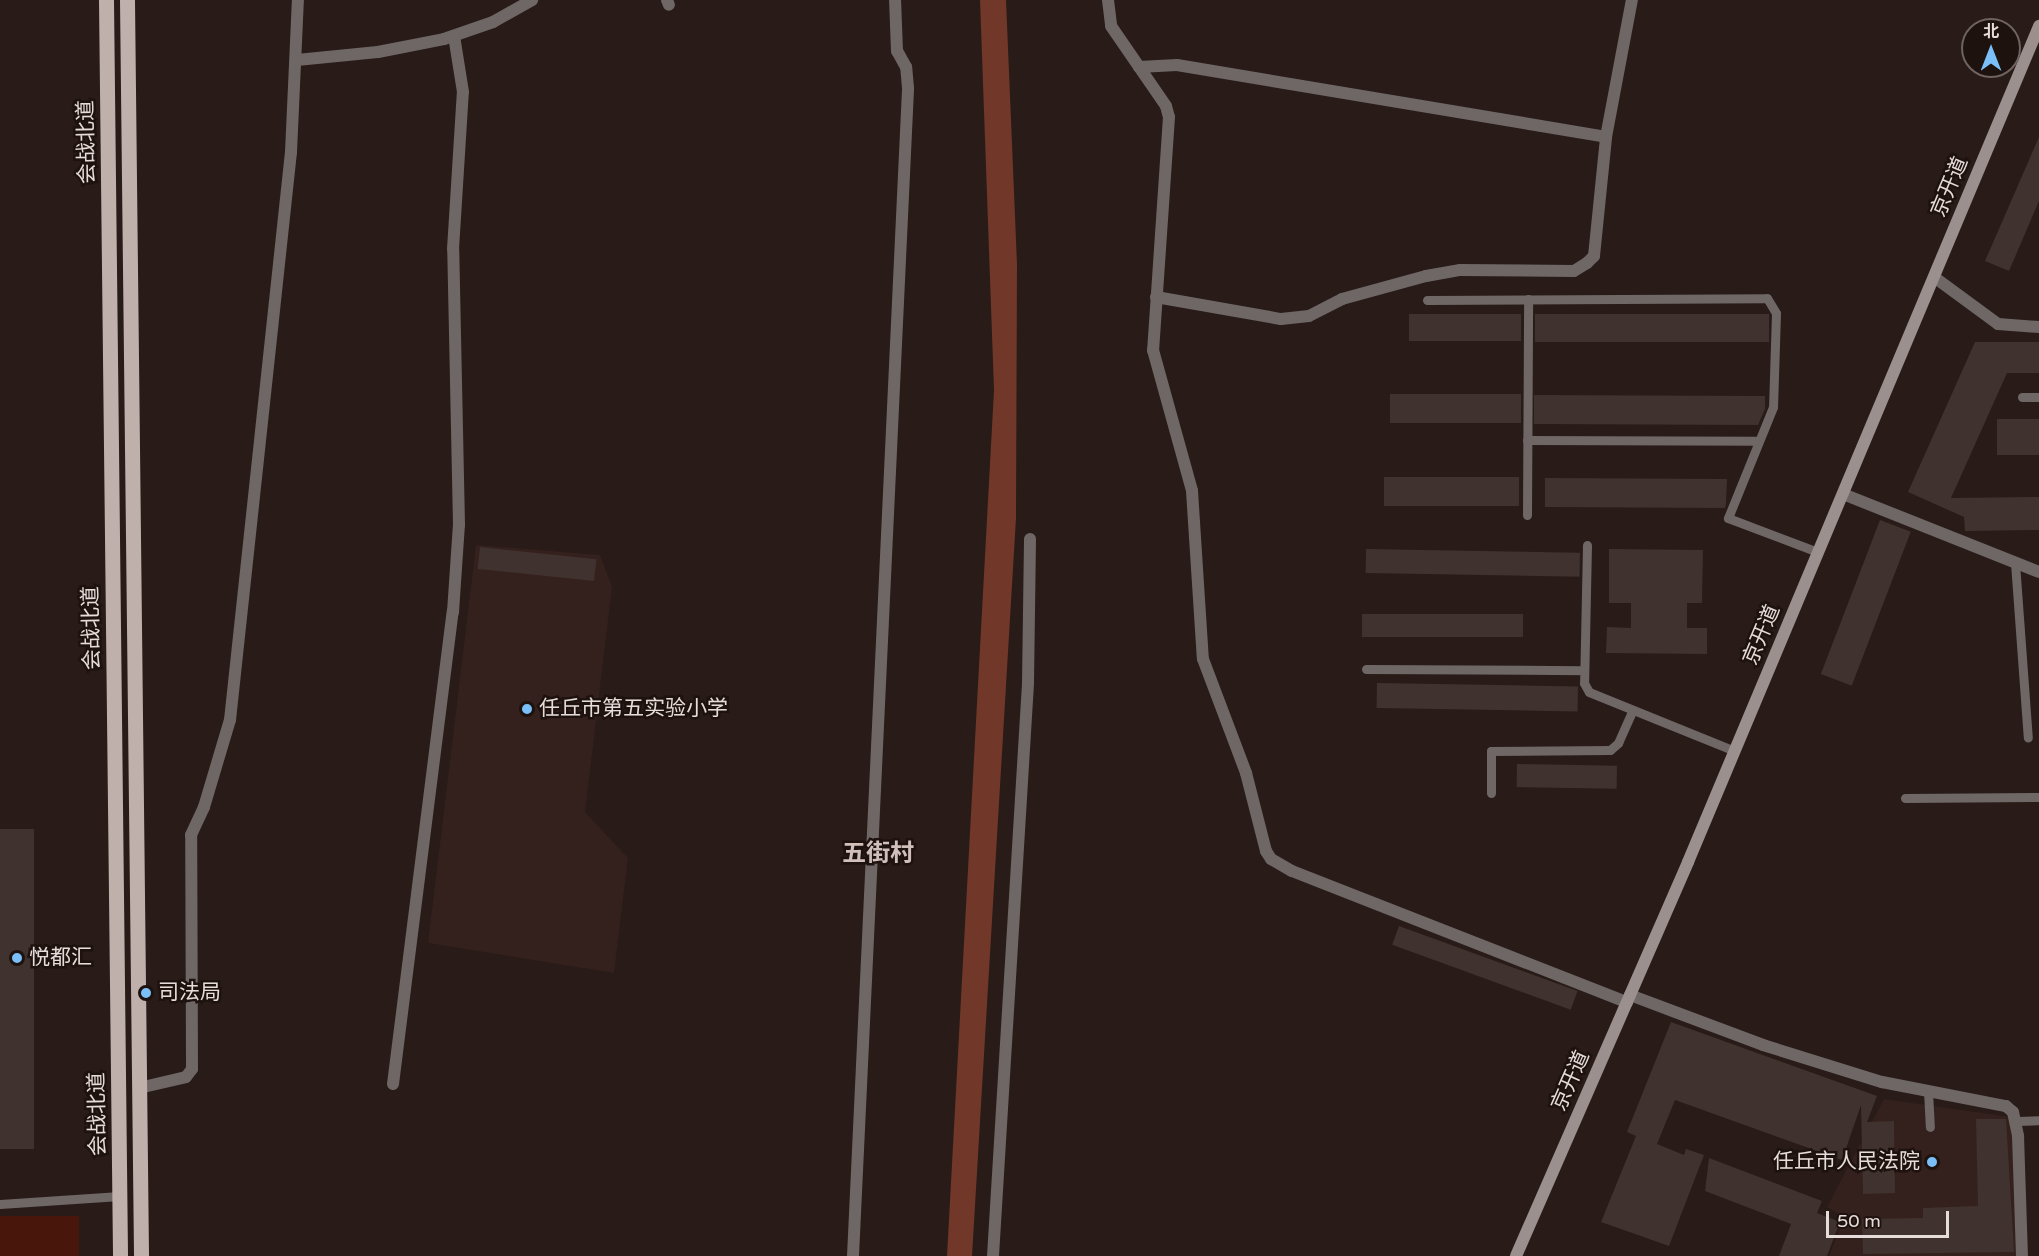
<!DOCTYPE html>
<html>
<head>
<meta charset="utf-8">
<style>
	body { margin:0 }
	#map { position:relative; width:2039px; height:1256px; overflow:hidden; background:#281b18; font-family:"Varela Round","Noto Sans SC",sans-serif }
	div>[style] { position:absolute }
	[style*='--x'] { left:calc(var(--x)*1px); top:calc(var(--y)*1px); width:calc(var(--w)*1px); rotate:calc(var(--a)*1deg) }
	.built>* { inset:0; background:#34201c }
	.green>* { inset:0; background:#48160a; transform-origin:0 0 }
	.water>* { inset:0; background:#713729 }
	.building>* { inset:0; background:#40322e; transform-origin:0 0 }
	.lane>* { height:9px; margin:-4.5px; padding:0 4.5px; transform-origin:4.5px; border-radius:4.5px; background:#6e6765 }
	.street>* { height:12px; margin:-6px; padding:0 6px; transform-origin:6px; border-radius:6px; background:#6e6765 }
	.secondary>* { height:12px; margin:-6px; padding:0 6px; transform-origin:6px; border-radius:6px; background:#9b908d }
	.primary>* { height:15px; margin:-7.5px; padding:0 7.5px; transform-origin:7.5px; border-radius:7.5px; background:#bfb0ac }
	.dots>* { width:16px; height:16px; translate:-50% -50%; box-sizing:border-box; border:3px solid #1e120f; border-radius:50% }
	span { translate:-50% -50%; white-space:nowrap; text-align:center; line-height:1.15; -webkit-text-stroke:5px #1e120f; paint-order:stroke }
	.street-label { font-size:21px; color:#e6ddda }
	.poi-label { font-size:21px; color:#e6ddda }
	.left { translate:0 -50%; text-align:left }
	.right { translate:-100% -50%; text-align:right }
	.quarter-label { font-size:24px; color:#d0bfba; font-weight:700 }
	.north { position:absolute; left:1961px; top:18px; width:60px; height:60px; box-sizing:border-box; background:#1e120f; border:2px solid #6e6360; border-radius:50%; rotate:0deg; font-size:16px; font-weight:700; line-height:24px; text-align:center; color:#e6ddda }
	.north::after { content:''; display:block; margin:auto; width:21px; height:27px; background:#7abff8; clip-path:polygon(50% 0,100% 100%,50% 72%,0 100%) }
	.scale { position:absolute; left:1826px; top:1211px; width:123px; height:27px; box-sizing:border-box; border:3px solid #e6ddda; border-top:0; padding-left:8px; font-size:18px; line-height:21px; white-space:nowrap; color:#e6ddda; -webkit-text-stroke:4px #1e120f; paint-order:stroke }
</style>
</head>
<body>
<div id="map">
	<div class="built">
		<i style="clip-path:polygon(476px 545px,600px 555px,612px 587px,585px 812px,628px 858px,614px 973px,428px 943px)"></i>
		<i style="clip-path:polygon(1884px 1099px,2011px 1117px,2018px 1256px,1829px 1256px,1844px 1217px,1827px 1207px)"></i>
	</div>
	<div class="green">
		<i style="left:79px;top:1216px;width:40px;height:79px;rotate:90deg"></i>
	</div>
	<div class="water">
		<i style="clip-path:polygon(980px 0,1006px 0,1017px 264px,1016px 518px,972px 1256px,947px 1256px,994px 390px)"></i>
	</div>
	<div class="building">
		<i style="clip-path:polygon(2039px 137px,2039px 201px,2009px 271px,1985px 261px)"></i>
		<i style="left:1409px;top:314px;width:112px;height:27px"></i>
		<i style="left:1535px;top:314px;width:234px;height:28px"></i>
		<i style="clip-path:polygon(1975px 342px,2039px 342px,2039px 373px,2007px 373px,1951px 498px,2039px 497px,2039px 530px,1965px 531px,1964px 517px,1908px 492px)"></i>
		<i style="left:1390px;top:394px;width:131px;height:29px"></i>
		<i style="clip-path:polygon(1534px 395px,1765px 396px,1765px 409px,1758px 425px,1534px 424px)"></i>
		<i style="left:1997px;top:419px;width:42px;height:36px"></i>
		<i style="left:1384px;top:477px;width:135px;height:29px"></i>
		<i style="clip-path:polygon(1545px 478px,1727px 479px,1726px 504px,1725px 508px,1545px 507px)"></i>
		<i style="left:1880px;top:520px;width:33px;height:165px;rotate:21deg"></i>
		<i style="left:480px;top:547px;width:117px;height:22px;rotate:6deg"></i>
		<i style="left:1366px;top:549px;width:214px;height:24px;rotate:1deg"></i>
		<i style="clip-path:polygon(1609px 549px,1703px 550px,1702px 603px,1687px 603px,1687px 628px,1707px 628px,1707px 654px,1606px 653px,1607px 627px,1631px 628px,1631px 603px,1609px 603px)"></i>
		<i style="left:1362px;top:614px;width:161px;height:23px"></i>
		<i style="left:1377px;top:683px;width:201px;height:25px;rotate:1deg"></i>
		<i style="left:1517px;top:764px;width:100px;height:23px;rotate:1deg"></i>
		<i style="left:0;top:829px;width:34px;height:320px"></i>
		<i style="left:1399px;top:926px;width:190px;height:20px;rotate:20deg"></i>
		<i style="clip-path:polygon(1671px 1022px,1877px 1096px,1867px 1122px,1894px 1121px,1895px 1193px,1863px 1194px,1861px 1105px,1842px 1160px,1675px 1100px,1657px 1144px,1684px 1155px,1686px 1149px,1704px 1155px,1669px 1246px,1601px 1222px,1636px 1136px,1627px 1132px)"></i>
		<i style="clip-path:polygon(1976px 1119px,2006px 1119px,2014px 1252px,1863px 1254px,1862px 1219px,1923px 1218px,1923px 1208px,1978px 1206px)"></i>
		<i style="clip-path:polygon(1709px 1158px,1822px 1201px,1817px 1213px,1840px 1222px,1827px 1256px,1779px 1256px,1791px 1224px,1705px 1191px)"></i>
	</div>
	<div class="lane">
		<i style="--x:1427;--y:300;--w:340;--a:-0.3"></i>
		<i style="--x:1767;--y:298;--w:17;--a:59"></i>
		<i style="--x:1776;--y:313;--w:94;--a:91.8"></i>
		<i style="--x:1773;--y:407;--w:120;--a:112.1"></i>
		<i style="--x:1728;--y:518;--w:96;--a:20.7"></i>
		<i style="--x:2022;--y:397;--w:17;--a:0"></i>
		<i style="--x:1527;--y:440;--w:232;--a:0.2"></i>
		<i style="--x:1527;--y:515;--w:216;--a:-89.7"></i>
		<i style="--x:1587;--y:545;--w:138;--a:91.2"></i>
		<i style="--x:1584;--y:683;--w:10;--a:61"></i>
		<i style="--x:1589;--y:692;--w:157;--a:22"></i>
		<i style="--x:2015;--y:563;--w:175;--a:85.8"></i>
		<i style="--x:1366;--y:669;--w:218;--a:0.3"></i>
		<i style="--x:1491;--y:793;--w:42;--a:-90"></i>
		<i style="--x:1491;--y:751;--w:119;--a:-0.5"></i>
		<i style="--x:1610;--y:750;--w:11;--a:-41"></i>
		<i style="--x:1618;--y:743;--w:36;--a:-66"></i>
		<i style="--x:1905;--y:798;--w:134;--a:-0.4"></i>
		<i style="--x:1928;--y:1091;--w:36;--a:87"></i>
		<i style="--x:2016;--y:1121;--w:23;--a:-2"></i>
		<i style="--x:0;--y:1204;--w:120;--a:-3.8"></i>
	</div>
	<div class="street">
		<i style="--x:667;--y:0;--w:5;--a:68"></i>
		<i style="--x:1108;--y:0;--w:26;--a:83"></i>
		<i style="--x:1111;--y:26;--w:97;--a:55.5"></i>
		<i style="--x:1166;--y:106;--w:11;--a:75"></i>
		<i style="--x:1169;--y:117;--w:234;--a:93.9"></i>
		<i style="--x:1153;--y:350;--w:146;--a:74.5"></i>
		<i style="--x:1192;--y:491;--w:168;--a:86.3"></i>
		<i style="--x:1203;--y:659;--w:122;--a:69.3"></i>
		<i style="--x:1246;--y:773;--w:81;--a:75.6"></i>
		<i style="--x:1266;--y:851;--w:9;--a:58"></i>
		<i style="--x:1271;--y:859;--w:24;--a:30"></i>
		<i style="--x:1292;--y:871;--w:360;--a:21.4"></i>
		<i style="--x:297;--y:60;--w:81;--a:-5.6"></i>
		<i style="--x:378;--y:52;--w:67;--a:-11.1"></i>
		<i style="--x:444;--y:39;--w:52;--a:-19.1"></i>
		<i style="--x:493;--y:22;--w:45;--a:-29.4"></i>
		<i style="--x:1139;--y:67;--w:38;--a:-3"></i>
		<i style="--x:1177;--y:65;--w:435;--a:9.5"></i>
		<i style="--x:1934;--y:277;--w:79;--a:36.3"></i>
		<i style="--x:1998;--y:324;--w:41;--a:4.2"></i>
		<i style="--x:1156;--y:297;--w:127;--a:10"></i>
		<i style="--x:1281;--y:319;--w:28;--a:-6"></i>
		<i style="--x:1309;--y:316;--w:37;--a:-27"></i>
		<i style="--x:1342;--y:299;--w:87;--a:-15.3"></i>
		<i style="--x:1426;--y:276;--w:35;--a:-10"></i>
		<i style="--x:1460;--y:270;--w:114;--a:0.5"></i>
		<i style="--x:1574;--y:271;--w:15;--a:-32"></i>
		<i style="--x:1587;--y:263;--w:10;--a:-45"></i>
		<i style="--x:1594;--y:256;--w:120;--a:-84.2"></i>
		<i style="--x:1606;--y:137;--w:139;--a:-79.3"></i>
		<i style="--x:1843;--y:494;--w:211;--a:21.7"></i>
		<i style="--x:1630;--y:995;--w:142;--a:20.6"></i>
		<i style="--x:1763;--y:1045;--w:125;--a:17.3"></i>
		<i style="--x:1882;--y:1082;--w:126;--a:11"></i>
		<i style="--x:2006;--y:1106;--w:9;--a:41"></i>
		<i style="--x:2013;--y:1112;--w:25;--a:78"></i>
		<i style="--x:2018;--y:1136;--w:120;--a:88.1"></i>
		<i style="--x:393;--y:1084;--w:476;--a:-82.8"></i>
		<i style="--x:453;--y:612;--w:87;--a:-86.1"></i>
		<i style="--x:459;--y:525;--w:276;--a:-91.2"></i>
		<i style="--x:453;--y:249;--w:157;--a:-86.4"></i>
		<i style="--x:463;--y:92;--w:57;--a:-99.1"></i>
		<i style="--x:139;--y:1088;--w:48;--a:-13.2"></i>
		<i style="--x:186;--y:1077;--w:10;--a:-53"></i>
		<i style="--x:192;--y:1069;--w:234;--a:-90.2"></i>
		<i style="--x:191;--y:835;--w:31;--a:-65"></i>
		<i style="--x:204;--y:807;--w:91;--a:-73.4"></i>
		<i style="--x:230;--y:720;--w:571;--a:-83.87"></i>
		<i style="--x:291;--y:152;--w:152;--a:-87.4"></i>
		<i style="--x:853;--y:1256;--w:1169;--a:-87.3"></i>
		<i style="--x:908;--y:88;--w:21;--a:-95"></i>
		<i style="--x:906;--y:67;--w:18;--a:-119"></i>
		<i style="--x:897;--y:51;--w:51;--a:-92.2"></i>
		<i style="--x:993;--y:1256;--w:574;--a:-86.5"></i>
		<i style="--x:1028;--y:683;--w:144;--a:-89.2"></i>
	</div>
	<div class="secondary">
		<i style="--x:1516;--y:1256;--w:430;--a:-66.4"></i>
		<i style="--x:1688;--y:862;--w:907;--a:-67.22"></i>
	</div>
	<div class="primary">
		<i style="--x:106;--y:0;--w:1256;--a:89.36"></i>
		<i style="--x:127;--y:0;--w:1256;--a:89.36"></i>
	</div>
	<div class="dots">
		<i style="left:527px;top:709px;background:#7abff8"></i>
		<i style="left:17px;top:958px;background:#7abff8"></i>
		<i style="left:146px;top:993px;background:#7abff8"></i>
		<i style="left:1932px;top:1162px;background:#7abff8"></i>
	</div>
	<div class="street-label">
		<span style="left:87px;top:142px;rotate:-91deg">会战北道</span>
		<span style="left:1950px;top:187px;rotate:-67deg">京开道</span>
		<span style="left:92px;top:628px;rotate:-91deg">会战北道</span>
		<span style="left:1762px;top:635px;rotate:-67deg">京开道</span>
		<span style="left:1571px;top:1081px;rotate:-66deg">京开道</span>
		<span style="left:98px;top:1114px;rotate:-91deg">会战北道</span>
	</div>
	<div class="poi-label">
		<span class="left" style="left:539px;top:709px">任丘市第五实验小学</span>
		<span class="left" style="left:29px;top:958px">悦都汇</span>
		<span class="left" style="left:158px;top:993px">司法局</span>
		<span class="right" style="left:1920px;top:1162px">任丘市人民法院</span>
	</div>
	<div class="quarter-label">
		<span style="left:878px;top:854px">五街村</span>
	</div>
	<div class="north">北</div>
	<div class="scale">50 m</div>
</div>
</body>
</html>
